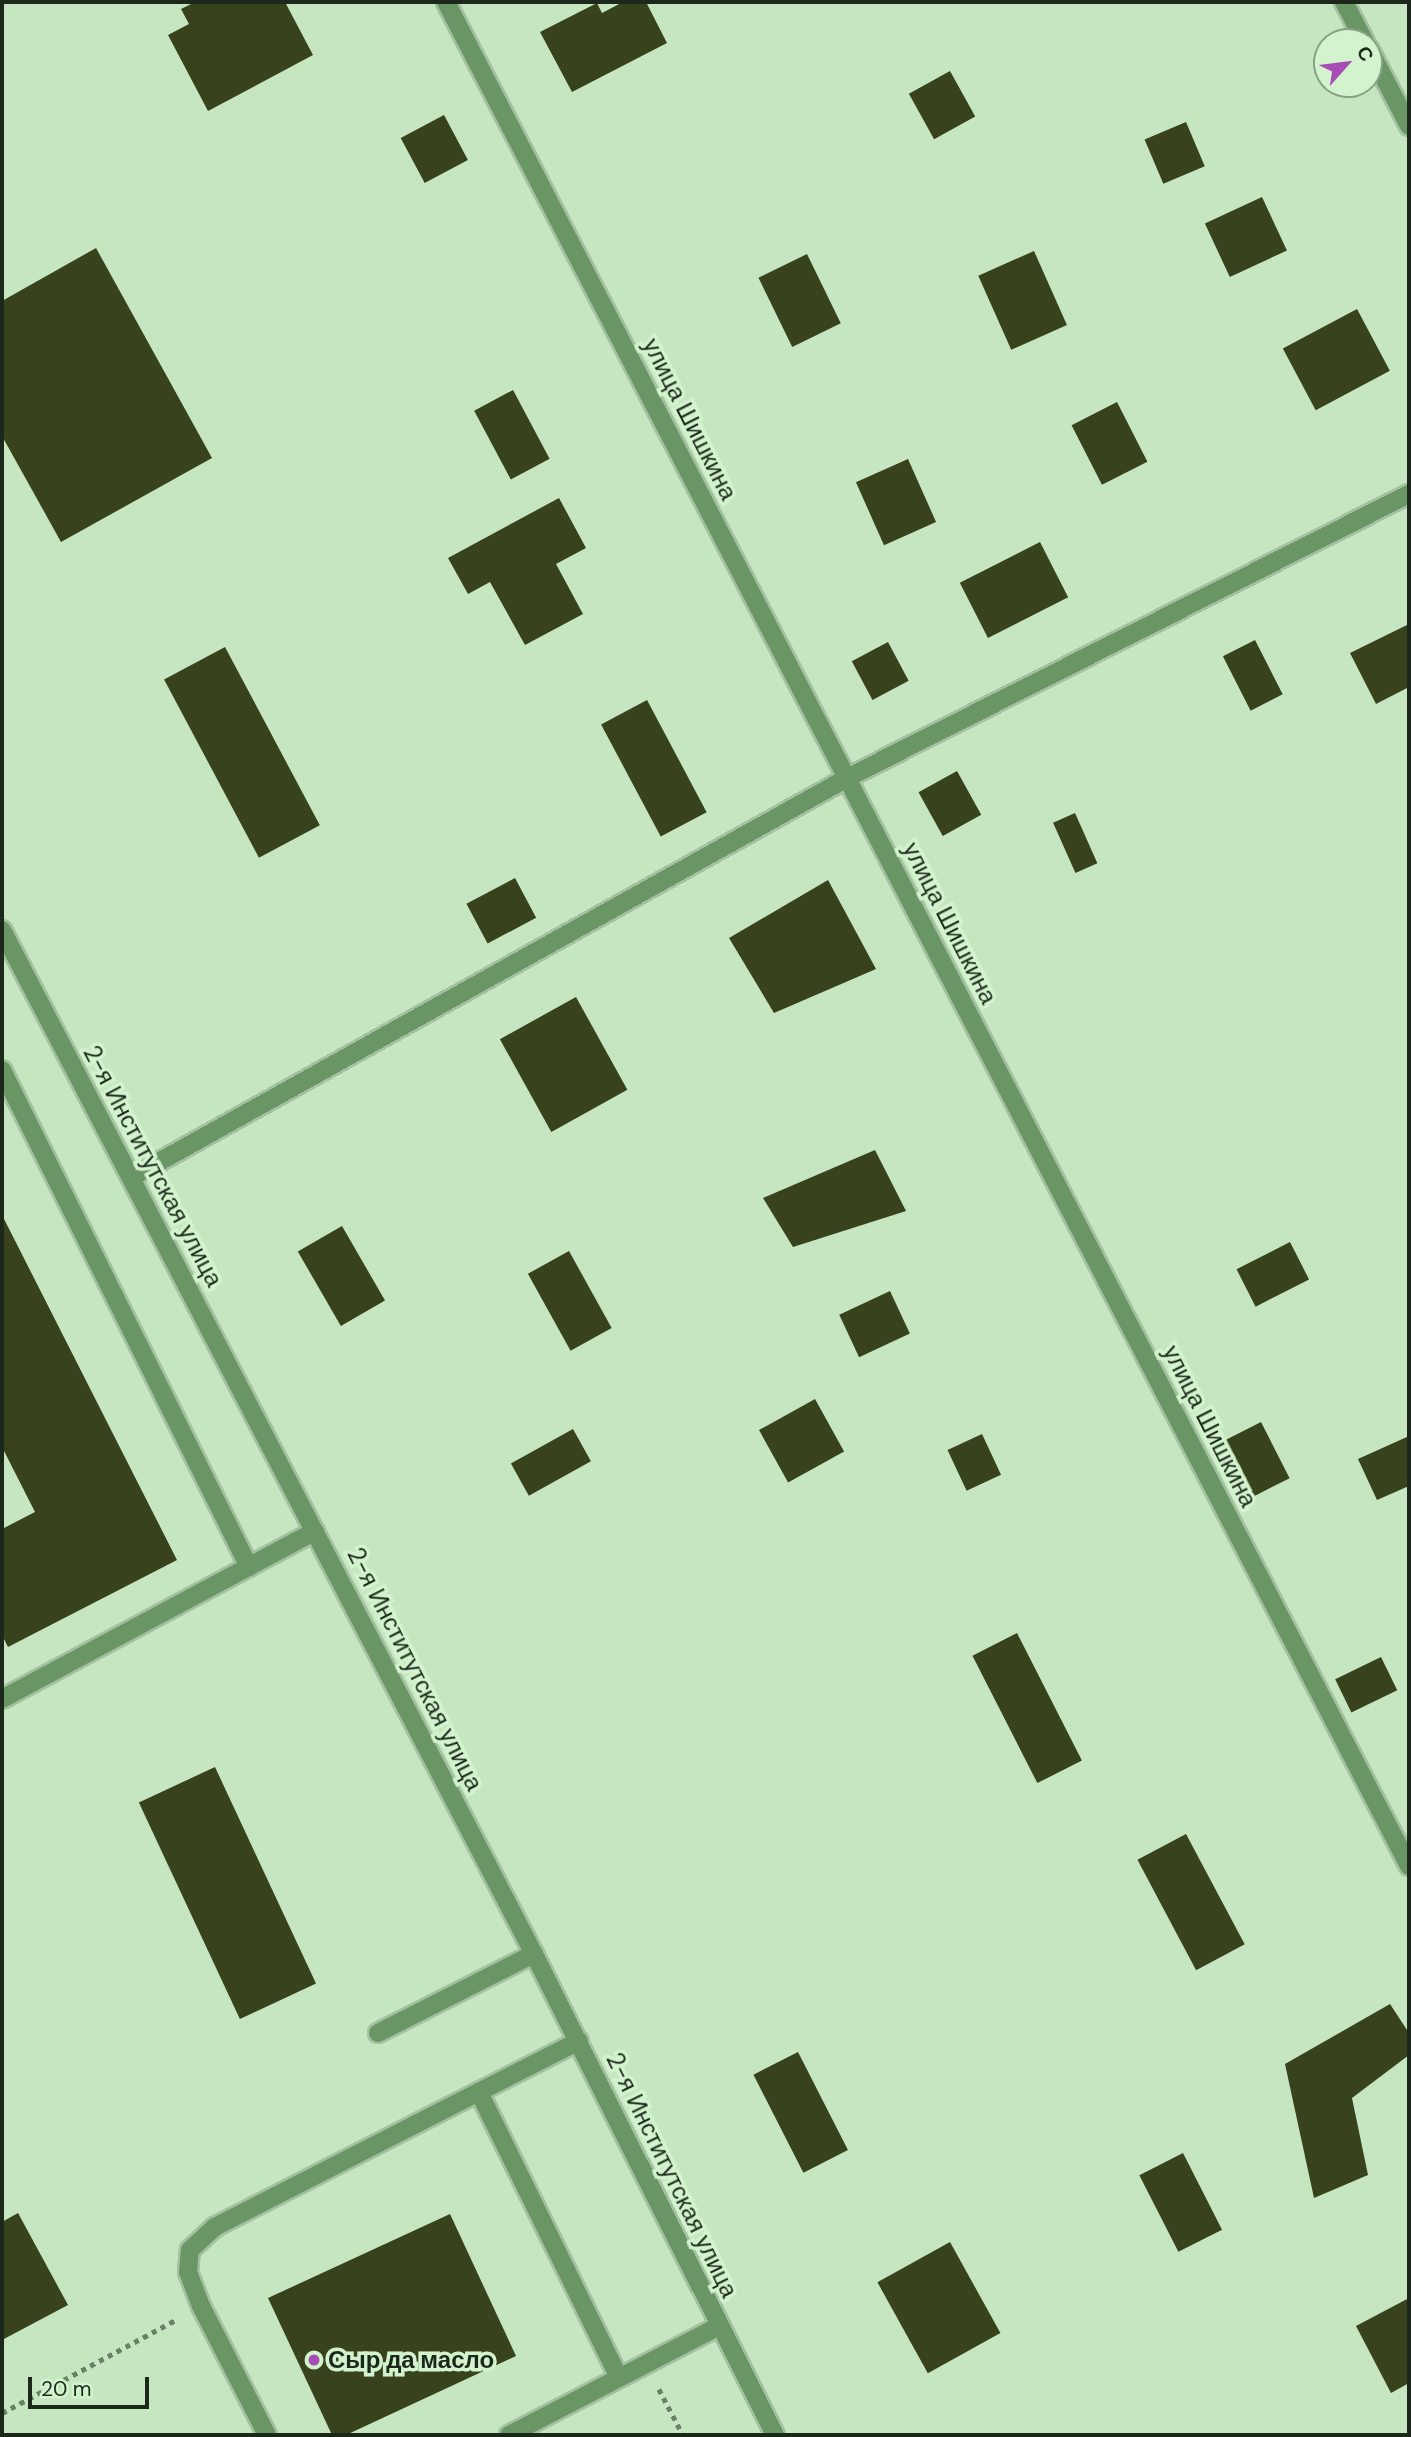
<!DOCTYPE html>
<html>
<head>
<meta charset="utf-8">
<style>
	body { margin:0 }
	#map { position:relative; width:1411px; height:2437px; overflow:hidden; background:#c5e6c1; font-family:"DM Sans",sans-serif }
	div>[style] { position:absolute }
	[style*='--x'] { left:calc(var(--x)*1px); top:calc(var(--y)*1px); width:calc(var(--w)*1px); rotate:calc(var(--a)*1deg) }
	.building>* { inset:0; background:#38421c; transform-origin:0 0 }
	.path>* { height:4.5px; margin-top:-2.25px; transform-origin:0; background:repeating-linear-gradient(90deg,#6a8067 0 5px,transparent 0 10px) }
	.roads { filter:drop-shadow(2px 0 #a3c0a0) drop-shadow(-2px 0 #a3c0a0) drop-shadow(0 2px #a3c0a0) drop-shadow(0 -2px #a3c0a0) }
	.minor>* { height:18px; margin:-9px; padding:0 9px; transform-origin:9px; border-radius:9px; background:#6a9665 }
	.dots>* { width:19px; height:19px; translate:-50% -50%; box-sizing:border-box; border:4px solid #d2f3ce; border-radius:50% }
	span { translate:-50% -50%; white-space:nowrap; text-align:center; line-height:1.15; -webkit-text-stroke:7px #d2f3ce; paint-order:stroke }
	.street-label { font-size:24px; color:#1c281a }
	.poi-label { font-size:24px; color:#1c281a; font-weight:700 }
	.left { translate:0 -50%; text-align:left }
	.frame { position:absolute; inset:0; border:4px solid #1c281a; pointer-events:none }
	.north { position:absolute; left:1313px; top:28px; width:70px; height:70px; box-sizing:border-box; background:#d2f3ce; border:2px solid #89a286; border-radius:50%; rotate:62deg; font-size:19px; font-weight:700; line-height:28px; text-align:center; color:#1c281a }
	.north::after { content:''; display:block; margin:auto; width:24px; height:32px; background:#a74bb5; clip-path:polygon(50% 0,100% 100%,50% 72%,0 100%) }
	.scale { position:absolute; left:28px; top:2377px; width:121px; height:32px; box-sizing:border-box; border:4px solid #1c281a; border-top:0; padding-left:9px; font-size:21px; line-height:24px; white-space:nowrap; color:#1c281a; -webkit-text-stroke:5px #d2f3ce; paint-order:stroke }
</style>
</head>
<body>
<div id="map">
	<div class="building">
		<i style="clip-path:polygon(195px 2px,285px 2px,313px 55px,208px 111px,168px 35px,189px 24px,181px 9px)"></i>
		<i style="clip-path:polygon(623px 2px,646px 2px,667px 43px,572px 92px,540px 32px,597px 3px,602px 13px)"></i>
		<i style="left:950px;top:71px;width:52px;height:47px;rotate:61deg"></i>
		<i style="left:444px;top:115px;width:51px;height:49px;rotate:62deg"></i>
		<i style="left:1186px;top:122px;width:48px;height:45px;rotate:67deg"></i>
		<i style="left:1262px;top:197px;width:59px;height:63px;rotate:65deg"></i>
		<i style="clip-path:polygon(96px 248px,212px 458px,61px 542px,2px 436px,2px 301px)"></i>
		<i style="left:1034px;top:251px;width:81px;height:61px;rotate:66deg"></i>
		<i style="left:807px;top:254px;width:77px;height:54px;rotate:64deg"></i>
		<i style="left:1357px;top:309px;width:70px;height:84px;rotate:62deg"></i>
		<i style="left:513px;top:390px;width:78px;height:44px;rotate:62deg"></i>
		<i style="left:1117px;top:402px;width:67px;height:51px;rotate:63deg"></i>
		<i style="left:908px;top:459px;width:69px;height:57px;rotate:66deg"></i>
		<i style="clip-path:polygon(559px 498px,586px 548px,556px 564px,583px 614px,525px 645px,490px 582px,468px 594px,448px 558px)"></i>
		<i style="left:1040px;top:542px;width:62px;height:90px;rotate:63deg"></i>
		<i style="clip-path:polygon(1409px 624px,1409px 687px,1376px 704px,1350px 653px)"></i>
		<i style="left:1255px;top:640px;width:61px;height:36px;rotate:63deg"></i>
		<i style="left:888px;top:642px;width:44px;height:41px;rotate:62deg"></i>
		<i style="left:225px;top:647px;width:202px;height:69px;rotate:62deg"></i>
		<i style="left:647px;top:700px;width:127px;height:52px;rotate:62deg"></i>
		<i style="left:957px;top:771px;width:50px;height:44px;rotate:61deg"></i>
		<i style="left:1075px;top:813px;width:55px;height:24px;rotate:66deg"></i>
		<i style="left:515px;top:878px;width:45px;height:55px;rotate:62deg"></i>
		<i style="clip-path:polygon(828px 880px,876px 969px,774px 1013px,729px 938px)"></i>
		<i style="left:576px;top:997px;width:106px;height:87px;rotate:61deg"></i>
		<i style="clip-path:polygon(875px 1150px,906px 1211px,793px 1247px,763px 1198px)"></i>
		<i style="clip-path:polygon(2px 1215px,177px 1560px,8px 1647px,2px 1635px,2px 1529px,35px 1512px,2px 1447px)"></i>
		<i style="left:342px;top:1226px;width:86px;height:51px;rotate:60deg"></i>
		<i style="left:1290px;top:1242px;width:42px;height:60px;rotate:63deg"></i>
		<i style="left:569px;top:1251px;width:88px;height:47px;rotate:61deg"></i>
		<i style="left:890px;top:1291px;width:47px;height:56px;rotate:65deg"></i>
		<i style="left:815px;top:1399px;width:60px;height:64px;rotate:61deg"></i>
		<i style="left:1261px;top:1422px;width:63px;height:48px;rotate:63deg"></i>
		<i style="left:573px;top:1429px;width:37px;height:71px;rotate:61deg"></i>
		<i style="left:982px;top:1434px;width:45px;height:38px;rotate:65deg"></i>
		<i style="clip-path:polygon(1409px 1436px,1409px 1486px,1377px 1500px,1358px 1459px)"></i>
		<i style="left:1017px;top:1633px;width:143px;height:50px;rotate:63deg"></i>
		<i style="left:1381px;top:1657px;width:37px;height:51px;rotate:64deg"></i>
		<i style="left:215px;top:1767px;width:239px;height:84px;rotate:65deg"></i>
		<i style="left:1186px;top:1834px;width:125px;height:55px;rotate:62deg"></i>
		<i style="clip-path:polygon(1390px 2004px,1409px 2033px,1409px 2055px,1352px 2098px,1368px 2175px,1314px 2198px,1285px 2064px)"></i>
		<i style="left:798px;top:2052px;width:110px;height:50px;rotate:63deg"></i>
		<i style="left:1183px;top:2153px;width:86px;height:49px;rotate:63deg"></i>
		<i style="clip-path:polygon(18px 2213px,68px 2305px,2px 2340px,2px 2222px)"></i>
		<i style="clip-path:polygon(450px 2214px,516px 2356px,346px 2435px,332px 2435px,268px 2298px)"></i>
		<i style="left:950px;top:2242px;width:104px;height:83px;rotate:61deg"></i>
		<i style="clip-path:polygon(1409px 2298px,1409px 2383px,1391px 2393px,1356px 2326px)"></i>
	</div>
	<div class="path">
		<i style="--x:659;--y:2389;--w:52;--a:62.4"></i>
		<i style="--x:2;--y:2413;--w:199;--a:-28.2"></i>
	</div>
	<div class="roads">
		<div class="minor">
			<i style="--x:446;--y:2;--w:2098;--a:62.68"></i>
			<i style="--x:1344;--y:2;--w:45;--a:62.3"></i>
			<i style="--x:1369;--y:49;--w:87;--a:62.5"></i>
			<i style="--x:2;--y:930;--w:1154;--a:62.55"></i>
			<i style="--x:534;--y:1954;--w:538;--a:63.39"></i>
			<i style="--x:2;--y:1070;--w:555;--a:63.57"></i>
			<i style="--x:132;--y:1177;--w:819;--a:-29.16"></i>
			<i style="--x:847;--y:778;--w:630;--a:-26.81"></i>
			<i style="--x:2;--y:1699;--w:355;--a:-28.2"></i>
			<i style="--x:378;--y:2033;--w:175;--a:-26.9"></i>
			<i style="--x:579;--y:2041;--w:112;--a:153"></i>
			<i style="--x:479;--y:2092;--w:318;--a:63.9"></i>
			<i style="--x:267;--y:2435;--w:145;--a:-117.1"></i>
			<i style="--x:201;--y:2306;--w:36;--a:-111"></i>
			<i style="--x:188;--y:2272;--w:22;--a:-85"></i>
			<i style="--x:190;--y:2250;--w:34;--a:-43"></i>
			<i style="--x:215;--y:2227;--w:297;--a:-27.1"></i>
			<i style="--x:509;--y:2435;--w:237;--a:-27.4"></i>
		</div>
	</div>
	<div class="dots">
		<i style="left:314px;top:2360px;background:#a74bb5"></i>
	</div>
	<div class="street-label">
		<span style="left:690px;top:419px;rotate:63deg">улица Шишкина</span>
		<span style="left:950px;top:923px;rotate:63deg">улица Шишкина</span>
		<span style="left:153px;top:1166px;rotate:62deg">2-я Институтская улица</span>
		<span style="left:1210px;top:1426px;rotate:63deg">улица Шишкина</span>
		<span style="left:415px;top:1669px;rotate:63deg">2-я Институтская улица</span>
		<span style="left:672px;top:2175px;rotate:64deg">2-я Институтская улица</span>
	</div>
	<div class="poi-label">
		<span class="left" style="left:328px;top:2360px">Сыр да масло</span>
	</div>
	<div class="frame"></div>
	<div class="north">С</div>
	<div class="scale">20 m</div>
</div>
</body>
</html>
